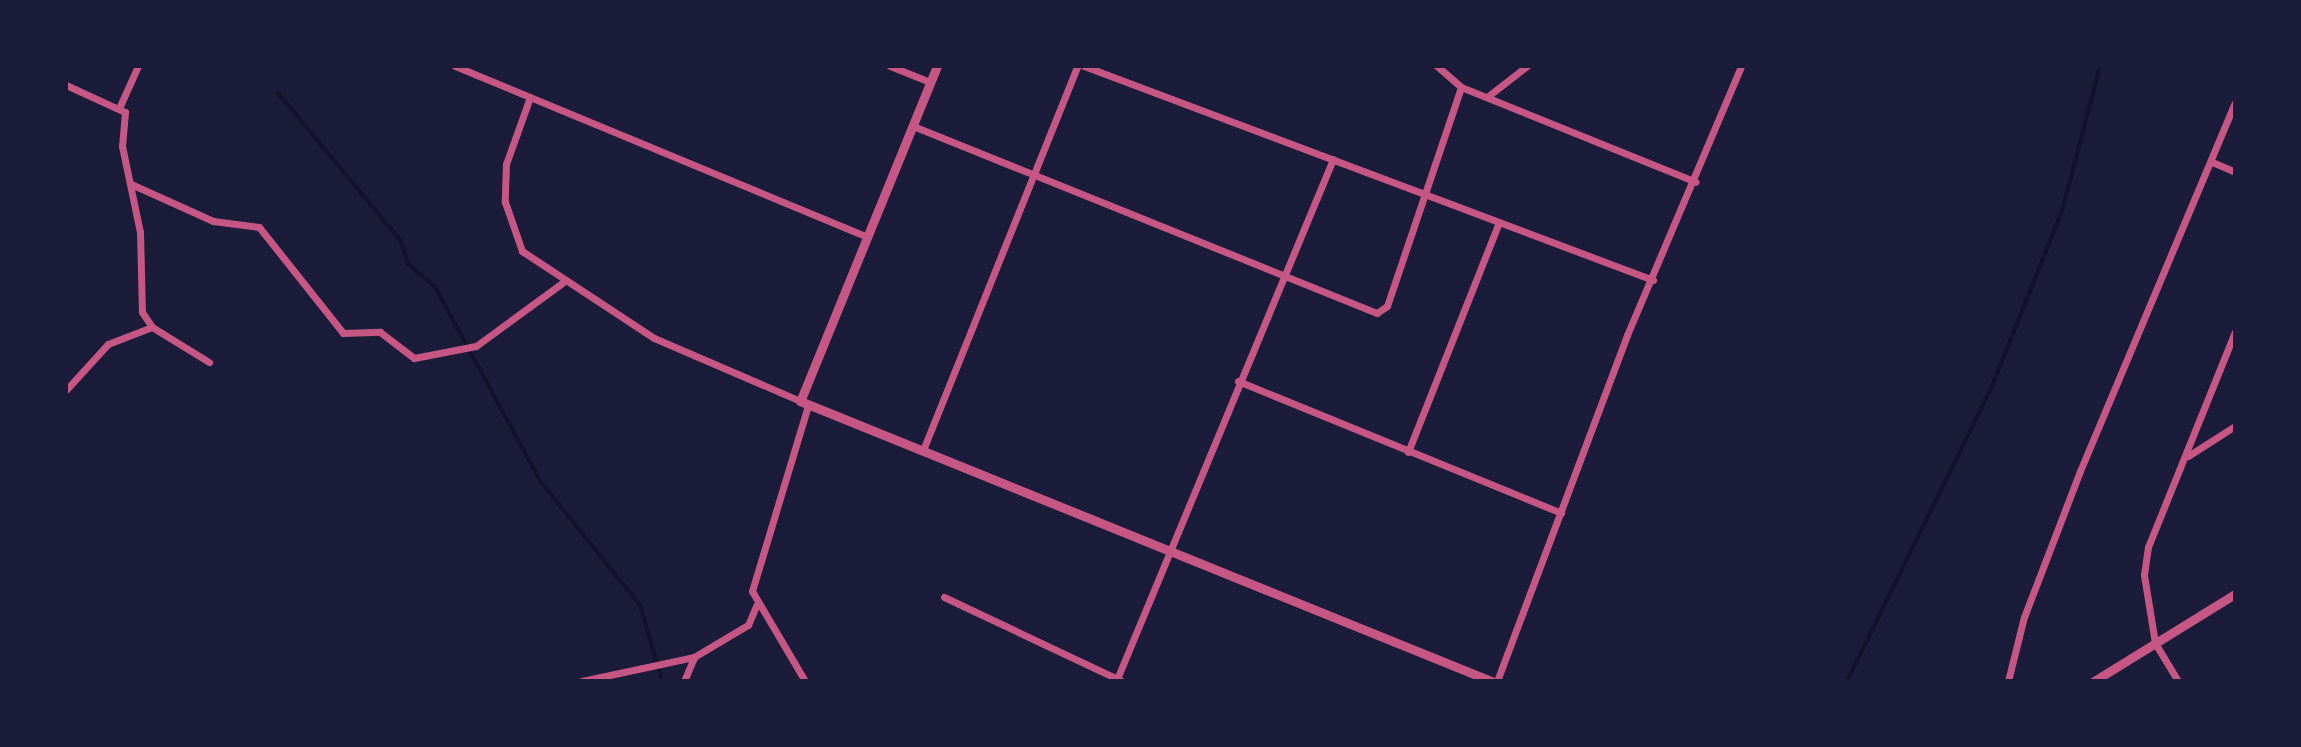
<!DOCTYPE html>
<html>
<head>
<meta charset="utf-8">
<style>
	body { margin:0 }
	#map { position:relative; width:2301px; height:747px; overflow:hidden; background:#1b1b3a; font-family:"DejaVu Sans",sans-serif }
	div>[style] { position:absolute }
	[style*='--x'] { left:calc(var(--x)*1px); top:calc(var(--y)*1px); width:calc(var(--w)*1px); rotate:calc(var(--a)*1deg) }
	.stream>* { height:4px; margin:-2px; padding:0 2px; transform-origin:2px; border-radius:2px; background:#12122b }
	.minor>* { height:7px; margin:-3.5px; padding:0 3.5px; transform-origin:3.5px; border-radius:3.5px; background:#c65784 }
	.tertiary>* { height:9px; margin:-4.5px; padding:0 4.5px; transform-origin:4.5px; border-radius:4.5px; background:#c65784 }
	span { translate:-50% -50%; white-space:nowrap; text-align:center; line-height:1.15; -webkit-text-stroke:6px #1b1b3a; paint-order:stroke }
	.frame { position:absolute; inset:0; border:68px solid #1b1b3a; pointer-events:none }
</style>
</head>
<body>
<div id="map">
	<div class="stream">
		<i style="--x:278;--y:93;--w:192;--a:50.3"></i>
		<i style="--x:401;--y:241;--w:24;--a:73"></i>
		<i style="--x:408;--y:264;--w:35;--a:40"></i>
		<i style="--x:435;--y:287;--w:222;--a:61.5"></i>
		<i style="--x:541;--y:482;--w:158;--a:51.2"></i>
		<i style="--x:640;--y:605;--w:79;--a:73.9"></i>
		<i style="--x:1847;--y:681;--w:323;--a:-63.8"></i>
		<i style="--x:1990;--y:391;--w:194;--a:-68.2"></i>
		<i style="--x:2062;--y:211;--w:150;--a:-75.3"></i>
	</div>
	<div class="minor">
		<i style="--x:455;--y:66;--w:446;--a:22.5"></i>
		<i style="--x:890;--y:66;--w:43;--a:21.8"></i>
		<i style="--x:1084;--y:66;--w:608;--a:20.61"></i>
		<i style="--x:1437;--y:66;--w:32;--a:41"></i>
		<i style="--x:1461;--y:87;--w:253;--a:22"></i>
		<i style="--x:66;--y:85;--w:65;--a:24.6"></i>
		<i style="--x:125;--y:112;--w:34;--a:95"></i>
		<i style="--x:122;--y:146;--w:88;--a:78.2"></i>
		<i style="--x:140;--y:232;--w:80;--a:88.6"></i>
		<i style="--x:142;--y:312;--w:18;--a:56"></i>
		<i style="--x:152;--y:327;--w:67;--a:31.6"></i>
		<i style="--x:530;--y:97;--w:71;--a:109.7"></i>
		<i style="--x:506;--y:164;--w:38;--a:92"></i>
		<i style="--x:505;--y:202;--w:52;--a:70.9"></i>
		<i style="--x:522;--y:251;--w:158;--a:33.4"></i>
		<i style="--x:654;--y:338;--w:159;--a:23.3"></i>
		<i style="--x:1487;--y:97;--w:51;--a:-37.8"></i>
		<i style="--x:120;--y:106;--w:44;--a:-65.8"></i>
		<i style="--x:913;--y:126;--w:500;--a:21.95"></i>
		<i style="--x:1377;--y:313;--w:12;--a:-35"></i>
		<i style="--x:1387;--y:306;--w:231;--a:-71.3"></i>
		<i style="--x:2212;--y:162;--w:25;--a:23"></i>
		<i style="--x:131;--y:184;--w:90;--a:24.3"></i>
		<i style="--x:213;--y:221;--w:46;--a:7.4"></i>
		<i style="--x:259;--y:227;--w:135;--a:51.6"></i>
		<i style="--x:343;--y:333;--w:37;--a:-2"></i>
		<i style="--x:380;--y:332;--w:43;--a:37.4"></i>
		<i style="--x:414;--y:358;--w:63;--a:-11"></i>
		<i style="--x:476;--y:346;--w:107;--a:-36.2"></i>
		<i style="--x:1238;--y:381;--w:349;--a:22.2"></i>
		<i style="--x:66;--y:390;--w:62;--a:-47.6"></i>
		<i style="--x:108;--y:344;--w:47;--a:-21.1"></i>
		<i style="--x:923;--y:450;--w:414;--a:-68.1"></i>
		<i style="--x:1408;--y:452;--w:244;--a:-68.4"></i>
		<i style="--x:2188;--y:456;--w:56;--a:-32.6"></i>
		<i style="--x:944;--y:597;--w:197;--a:25.3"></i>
		<i style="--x:1117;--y:679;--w:563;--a:-67.44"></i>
		<i style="--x:582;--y:681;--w:115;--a:-12.1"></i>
		<i style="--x:694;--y:657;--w:63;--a:-30.7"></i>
		<i style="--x:748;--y:625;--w:21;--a:-67"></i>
		<i style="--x:684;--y:681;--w:26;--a:-67"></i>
		<i style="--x:805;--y:681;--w:104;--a:-120.5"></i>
		<i style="--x:752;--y:591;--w:194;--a:-73.2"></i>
		<i style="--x:1497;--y:681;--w:370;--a:-69.4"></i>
		<i style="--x:1627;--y:335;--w:292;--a:-67"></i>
		<i style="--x:2008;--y:681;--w:66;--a:-76"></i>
		<i style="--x:2024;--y:617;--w:156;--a:-69"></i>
		<i style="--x:2080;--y:471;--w:399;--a:-67.2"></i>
		<i style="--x:2178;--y:681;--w:44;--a:-121.2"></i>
		<i style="--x:2155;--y:643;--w:69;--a:-99.2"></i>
		<i style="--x:2144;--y:575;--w:28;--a:-82"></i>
		<i style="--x:2148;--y:547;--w:232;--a:-68"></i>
	</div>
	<div class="tertiary">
		<i style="--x:937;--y:66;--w:362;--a:112.2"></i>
		<i style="--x:800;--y:401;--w:746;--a:22.06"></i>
		<i style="--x:2094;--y:681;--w:166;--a:-31.7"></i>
	</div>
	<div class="frame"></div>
</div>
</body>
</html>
